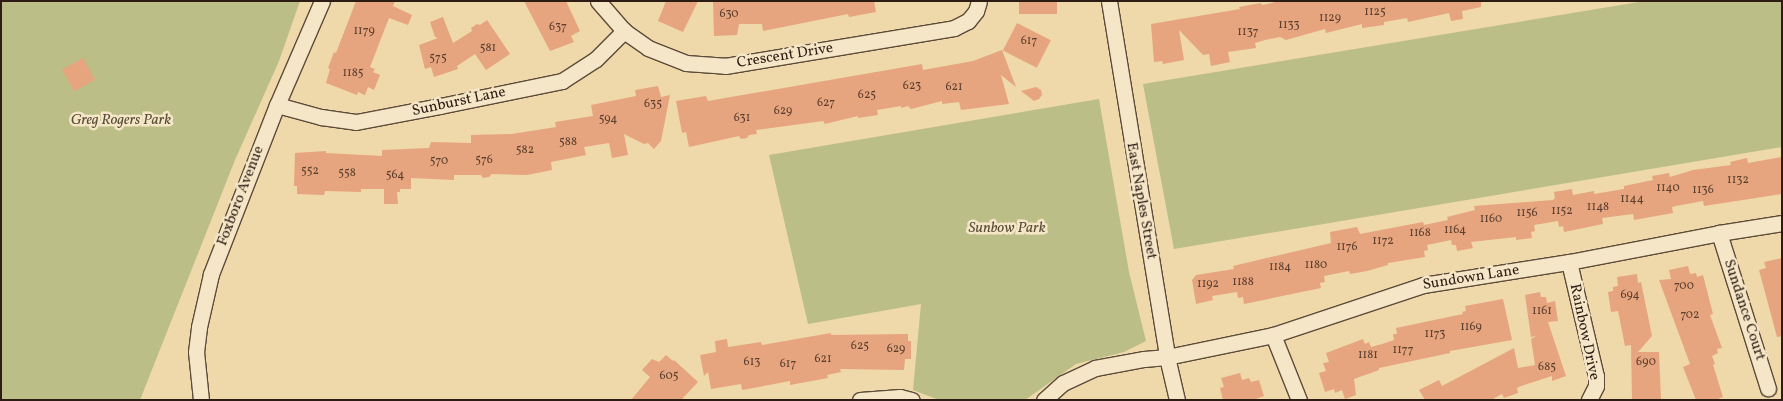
<!DOCTYPE html>
<html>
<head>
<meta charset="utf-8">
<style>
	body { margin:0 }
	#map { position:relative; width:1783px; height:401px; overflow:hidden; background:#efd8aa; font-family:Vollkorn,serif }
	div>[style] { position:absolute }
	[style*='--x'] { left:calc(var(--x)*1px); top:calc(var(--y)*1px); width:calc(var(--w)*1px); rotate:calc(var(--a)*1deg) }
	.green>* { inset:0; background:#bbbe87 }
	.building>* { inset:0; background:#e6a57e; transform-origin:0 0 }
	.roads { filter:drop-shadow(1px 0 #5d4b39) drop-shadow(-1px 0 #5d4b39) drop-shadow(0 1px #5d4b39) drop-shadow(0 -1px #5d4b39) }
	.minor>* { height:15px; margin:-7.5px; padding:0 7.5px; transform-origin:7.5px; border-radius:7.5px; background:#f5e6c8 }
	span { translate:-50% -50%; white-space:nowrap; text-align:center; line-height:1.15; -webkit-text-stroke:5px #f5e6c8; paint-order:stroke }
	.number-label { font-size:12px; color:#5a3e2e }
	.number-label span { -webkit-text-stroke-width:0 }
	.street-label { font-size:15px; color:#2c1c13 }
	.park-label { font-size:15px; color:#574d36; font-style:italic }
	.frame { position:absolute; inset:0; border:2px solid #2c1c13; pointer-events:none }
</style>
</head>
<body>
<div id="map">
	<div class="green">
		<i style="clip-path:polygon(1px 1px,300px 1px,279px 61px,235px 160px,140px 400px,1px 400px)"></i>
		<i style="clip-path:polygon(1645px 1px,1782px 1px,1782px 147px,1174px 249px,1143px 84px)"></i>
		<i style="clip-path:polygon(1099px 99px,1129px 272px,1146px 341px,1124px 352px,1076px 364px,1025px 400px,939px 400px,913px 390px,921px 304px,808px 324px,769px 155px)"></i>
	</div>
	<div class="building">
		<i style="clip-path:polygon(356px 1px,395px 1px,393px 6px,412px 15px,408px 25px,389px 18px,370px 67px,375px 69px,373px 72px,380px 75px,374px 90px,368px 87px,365px 95px,358px 92px,357px 95px,326px 83px,330px 69px,328px 68px,334px 52px,336px 53px)"></i>
		<i style="clip-path:polygon(524px 1px,566px 1px,580px 31px,571px 36px,574px 42px,550px 51px)"></i>
		<i style="clip-path:polygon(666px 1px,698px 1px,683px 32px,658px 21px)"></i>
		<i style="clip-path:polygon(713px 1px,874px 1px,876px 12px,849px 17px,848px 14px,763px 31px,762px 24px,739px 24px,737px 35px,714px 36px)"></i>
		<i style="left:1019px;top:1px;width:38px;height:13px"></i>
		<i style="clip-path:polygon(1281px 1px,1481px 1px,1481px 7px,1462px 11px,1463px 19px,1451px 21px,1449px 13px,1408px 22px,1407px 18px,1384px 22px,1384px 25px,1362px 28px,1362px 24px,1326px 33px,1325px 29px,1286px 40px,1280px 37px,1265px 40px,1255px 43px,1256px 48px,1228px 52px,1230px 62px,1211px 66px,1209px 54px,1203px 55px,1179px 30px,1184px 60px,1163px 64px,1162px 61px,1154px 62px,1151px 24px,1240px 9px,1239px 7px,1261px 3px,1262px 5px)"></i>
		<i style="clip-path:polygon(443px 17px,453px 43px,472px 31px,471px 28px,477px 24px,480px 25px,487px 20px,510px 54px,486px 70px,475px 54px,457px 66px,458px 69px,434px 77px,431px 67px,425px 69px,419px 45px,438px 38px,435px 37px,430px 22px)"></i>
		<i style="left:1017px;top:23px;width:38px;height:31px;rotate:27deg"></i>
		<i style="clip-path:polygon(1002px 50px,1016px 87px,1001px 75px,1009px 104px,961px 110px,959px 102px,942px 104px,942px 101px,911px 109px,908px 106px,901px 108px,901px 106px,877px 110px,878px 115px,858px 118px,858px 116px,825px 124px,823px 121px,756px 130px,757px 134px,749px 135px,747px 138px,741px 139px,739px 136px,689px 147px,686px 132px,682px 133px,676px 101px,706px 96px,708px 101px,922px 64px,923px 70px,973px 61px)"></i>
		<i style="left:83px;top:58px;width:25px;height:24px;rotate:61deg"></i>
		<i style="clip-path:polygon(658px 86px,661px 97px,670px 95px,661px 141px,654px 149px,648px 143px,644px 144px,624px 134px,628px 155px,612px 158px,609px 143px,584px 147px,586px 155px,551px 162px,552px 170px,527px 175px,492px 174px,489px 177px,483px 178px,481px 175px,454px 175px,454px 180px,411px 178px,411px 189px,400px 189px,400px 192px,397px 192px,398px 204px,384px 204px,384px 189px,361px 189px,361px 192px,325px 191px,324px 195px,297px 194px,297px 186px,294px 186px,295px 153px,326px 151px,326px 153px,382px 156px,382px 150px,429px 148px,431px 142px,471px 143px,471px 135px,512px 134px,556px 127px,555px 122px,593px 116px,591px 105px,636px 96px,635px 90px)"></i>
		<i style="clip-path:polygon(1036px 87px,1041px 90px,1042px 95px,1039px 99px,1034px 101px,1021px 91px)"></i>
		<i style="clip-path:polygon(1782px 157px,1782px 194px,1704px 206px,1703px 201px,1676px 206px,1672px 207px,1673px 213px,1634px 220px,1633px 214px,1602px 218px,1603px 224px,1564px 232px,1563px 226px,1559px 227px,1558px 221px,1534px 225px,1535px 231px,1531px 232px,1532px 238px,1516px 240px,1516px 237px,1471px 242px,1473px 248px,1457px 251px,1456px 245px,1452px 245px,1451px 240px,1427px 245px,1428px 250px,1424px 251px,1425px 257px,1388px 263px,1388px 265px,1367px 271px,1350px 274px,1349px 271px,1324px 276px,1325px 282px,1320px 283px,1321px 288px,1244px 304px,1243px 297px,1238px 298px,1237px 292px,1212px 296px,1213px 300px,1196px 304px,1192px 280px,1196px 275px,1234px 269px,1233px 266px,1331px 243px,1330px 232px,1357px 227px,1360px 234px,1423px 222px,1424px 225px,1448px 220px,1447px 217px,1475px 210px,1474px 206px,1553px 200px,1555px 198px,1554px 192px,1572px 189px,1573px 195px,1594px 191px,1594px 194px,1624px 189px,1624px 186px,1653px 180px,1652px 176px,1669px 173px,1670px 177px,1693px 170px,1731px 165px,1730px 162px,1747px 158px,1748px 163px)"></i>
		<i style="clip-path:polygon(1782px 258px,1782px 336px,1777px 337px,1759px 270px,1766px 268px,1764px 262px)"></i>
		<i style="clip-path:polygon(1688px 266px,1690px 274px,1696px 273px,1697px 277px,1703px 275px,1713px 314px,1710px 315px,1722px 348px,1717px 349px,1718px 353px,1712px 356px,1715px 364px,1713px 365px,1723px 397px,1715px 400px,1696px 400px,1683px 367px,1690px 364px,1659px 280px,1671px 279px,1669px 270px)"></i>
		<i style="clip-path:polygon(1637px 274px,1638px 283px,1641px 282px,1652px 336px,1638px 352px,1659px 352px,1661px 400px,1632px 400px,1631px 345px,1625px 346px,1618px 311px,1611px 312px,1608px 292px,1613px 291px,1613px 287px,1618px 286px,1617px 277px)"></i>
		<i style="clip-path:polygon(1540px 292px,1541px 297px,1546px 297px,1547px 303px,1555px 301px,1558px 321px,1548px 322px,1566px 376px,1552px 381px,1552px 376px,1521px 386px,1517px 388px,1518px 393px,1504px 398px,1502px 394px,1491px 400px,1425px 400px,1419px 390px,1439px 380px,1442px 386px,1514px 348px,1518px 368px,1535px 365px,1531px 339px,1536px 336px,1531px 337px,1525px 295px)"></i>
		<i style="clip-path:polygon(1503px 299px,1512px 340px,1450px 351px,1450px 353px,1379px 368px,1379px 370px,1354px 379px,1356px 395px,1345px 399px,1342px 390px,1335px 393px,1334px 389px,1325px 392px,1319px 373px,1326px 371px,1323px 363px,1329px 362px,1326px 353px,1363px 339px,1365px 344px,1369px 342px,1371px 347px,1382px 344px,1394px 340px,1393px 334px,1397px 334px,1396px 328px,1463px 314px,1462px 312px,1466px 311px,1465px 306px)"></i>
		<i style="clip-path:polygon(831px 333px,831px 335px,908px 334px,908px 341px,911px 341px,911px 359px,905px 359px,904px 370px,840px 369px,841px 372px,827px 375px,828px 378px,790px 385px,790px 381px,742px 390px,741px 384px,711px 389px,708px 372px,704px 376px,700px 355px,716px 352px,715px 341px,727px 339px,728px 347px,761px 342px,762px 345px)"></i>
		<i style="clip-path:polygon(666px 355px,673px 361px,674px 360px,698px 382px,681px 400px,631px 400px,650px 377px,642px 370px,652px 359px,659px 362px)"></i>
		<i style="clip-path:polygon(1240px 373px,1242px 380px,1249px 378px,1251px 382px,1259px 380px,1264px 396px,1253px 400px,1223px 400px,1220px 388px,1224px 387px,1221px 378px)"></i>
	</div>
	<div class="roads">
		<div class="minor">
			<i style="--x:598;--y:1;--w:40;--a:49"></i>
			<i style="--x:624;--y:31;--w:29;--a:35"></i>
			<i style="--x:648;--y:48;--w:41;--a:21.5"></i>
			<i style="--x:686;--y:63;--w:39;--a:4"></i>
			<i style="--x:725;--y:66;--w:232;--a:-9.4"></i>
			<i style="--x:954;--y:28;--w:16;--a:-27"></i>
			<i style="--x:968;--y:21;--w:13;--a:-51"></i>
			<i style="--x:976;--y:11;--w:10;--a:-73"></i>
			<i style="--x:1109;--y:1;--w:361;--a:80.7"></i>
			<i style="--x:1167;--y:357;--w:44;--a:76.9"></i>
			<i style="--x:277;--y:105;--w:46;--a:15.3"></i>
			<i style="--x:321;--y:117;--w:35;--a:8"></i>
			<i style="--x:356;--y:122;--w:86;--a:-10.8"></i>
			<i style="--x:440;--y:106;--w:125;--a:-11.6"></i>
			<i style="--x:562;--y:81;--w:40;--a:-32.9"></i>
			<i style="--x:596;--y:59;--w:40;--a:-45"></i>
			<i style="--x:1719;--y:233;--w:163;--a:72.5"></i>
			<i style="--x:1569;--y:262;--w:117;--a:76.7"></i>
			<i style="--x:1596;--y:376;--w:10;--a:90"></i>
			<i style="--x:1596;--y:386;--w:16;--a:117"></i>
			<i style="--x:1273;--y:335;--w:70;--a:68.2"></i>
			<i style="--x:201;--y:400;--w:48;--a:-95.9"></i>
			<i style="--x:196;--y:352;--w:25;--a:-83"></i>
			<i style="--x:199;--y:327;--w:54;--a:-77.2"></i>
			<i style="--x:211;--y:274;--w:181;--a:-68.7"></i>
			<i style="--x:277;--y:105;--w:113;--a:-66.6"></i>
			<i style="--x:860;--y:400;--w:40;--a:-4.3"></i>
			<i style="--x:900;--y:397;--w:12;--a:14"></i>
			<i style="--x:1044;--y:400;--w:25;--a:-42"></i>
			<i style="--x:1063;--y:383;--w:35;--a:-25"></i>
			<i style="--x:1095;--y:368;--w:50;--a:-10.4"></i>
			<i style="--x:1144;--y:359;--w:23;--a:-5"></i>
			<i style="--x:1167;--y:357;--w:108;--a:-11.7"></i>
			<i style="--x:1273;--y:335;--w:158;--a:-18.4"></i>
			<i style="--x:1423;--y:285;--w:148;--a:-9"></i>
			<i style="--x:1569;--y:262;--w:153;--a:-10.9"></i>
			<i style="--x:1719;--y:233;--w:64;--a:-9"></i>
		</div>
	</div>
	<div class="number-label">
		<span style="left:1375px;top:13px">1125</span>
		<span style="left:729px;top:15px">630</span>
		<span style="left:1330px;top:19px">1129</span>
		<span style="left:1289px;top:26px">1133</span>
		<span style="left:558px;top:28px">637</span>
		<span style="left:364px;top:32px">1179</span>
		<span style="left:1248px;top:33px">1137</span>
		<span style="left:1029px;top:42px">617</span>
		<span style="left:488px;top:49px">581</span>
		<span style="left:438px;top:59px">575</span>
		<span style="left:353px;top:74px">1185</span>
		<span style="left:912px;top:87px">623</span>
		<span style="left:954px;top:88px">621</span>
		<span style="left:867px;top:96px">625</span>
		<span style="left:826px;top:104px">627</span>
		<span style="left:653px;top:105px">635</span>
		<span style="left:783px;top:112px">629</span>
		<span style="left:742px;top:119px">631</span>
		<span style="left:608px;top:120px">594</span>
		<span style="left:568px;top:143px">588</span>
		<span style="left:525px;top:151px">582</span>
		<span style="left:484px;top:161px">576</span>
		<span style="left:439px;top:162px">570</span>
		<span style="left:310px;top:172px">552</span>
		<span style="left:347px;top:174px">558</span>
		<span style="left:395px;top:176px">564</span>
		<span style="left:1738px;top:181px">1132</span>
		<span style="left:1668px;top:189px">1140</span>
		<span style="left:1703px;top:191px">1136</span>
		<span style="left:1632px;top:200px">1144</span>
		<span style="left:1598px;top:208px">1148</span>
		<span style="left:1562px;top:212px">1152</span>
		<span style="left:1527px;top:214px">1156</span>
		<span style="left:1491px;top:220px">1160</span>
		<span style="left:1455px;top:231px">1164</span>
		<span style="left:1420px;top:234px">1168</span>
		<span style="left:1383px;top:242px">1172</span>
		<span style="left:1347px;top:248px">1176</span>
		<span style="left:1316px;top:266px">1180</span>
		<span style="left:1280px;top:268px">1184</span>
		<span style="left:1243px;top:283px">1188</span>
		<span style="left:1208px;top:285px">1192</span>
		<span style="left:1684px;top:287px">700</span>
		<span style="left:1630px;top:296px">694</span>
		<span style="left:1542px;top:312px">1161</span>
		<span style="left:1690px;top:316px">702</span>
		<span style="left:1471px;top:328px">1169</span>
		<span style="left:1435px;top:335px">1173</span>
		<span style="left:860px;top:347px">625</span>
		<span style="left:896px;top:350px">629</span>
		<span style="left:1403px;top:351px">1177</span>
		<span style="left:1368px;top:356px">1181</span>
		<span style="left:823px;top:360px">621</span>
		<span style="left:752px;top:363px">613</span>
		<span style="left:1646px;top:363px">690</span>
		<span style="left:788px;top:365px">617</span>
		<span style="left:1547px;top:368px">685</span>
		<span style="left:669px;top:377px">605</span>
	</div>
	<div class="street-label">
		<span style="left:785px;top:56px;rotate:-9deg">Crescent Drive</span>
		<span style="left:459px;top:102px;rotate:-12deg">Sunburst Lane</span>
		<span style="left:241px;top:196px;rotate:-69deg">Foxboro Avenue</span>
		<span style="left:1141px;top:201px;rotate:80deg">East Naples Street</span>
		<span style="left:1471px;top:278px;rotate:-9deg">Sundown Lane</span>
		<span style="left:1744px;top:310px;rotate:72deg">Sundance Court</span>
		<span style="left:1584px;top:332px;rotate:78deg">Rainbow Drive</span>
	</div>
	<div class="park-label">
		<span style="left:121px;top:121px">Greg Rogers Park</span>
		<span style="left:1007px;top:229px">Sunbow Park</span>
	</div>
	<div class="frame"></div>
</div>
</body>
</html>
